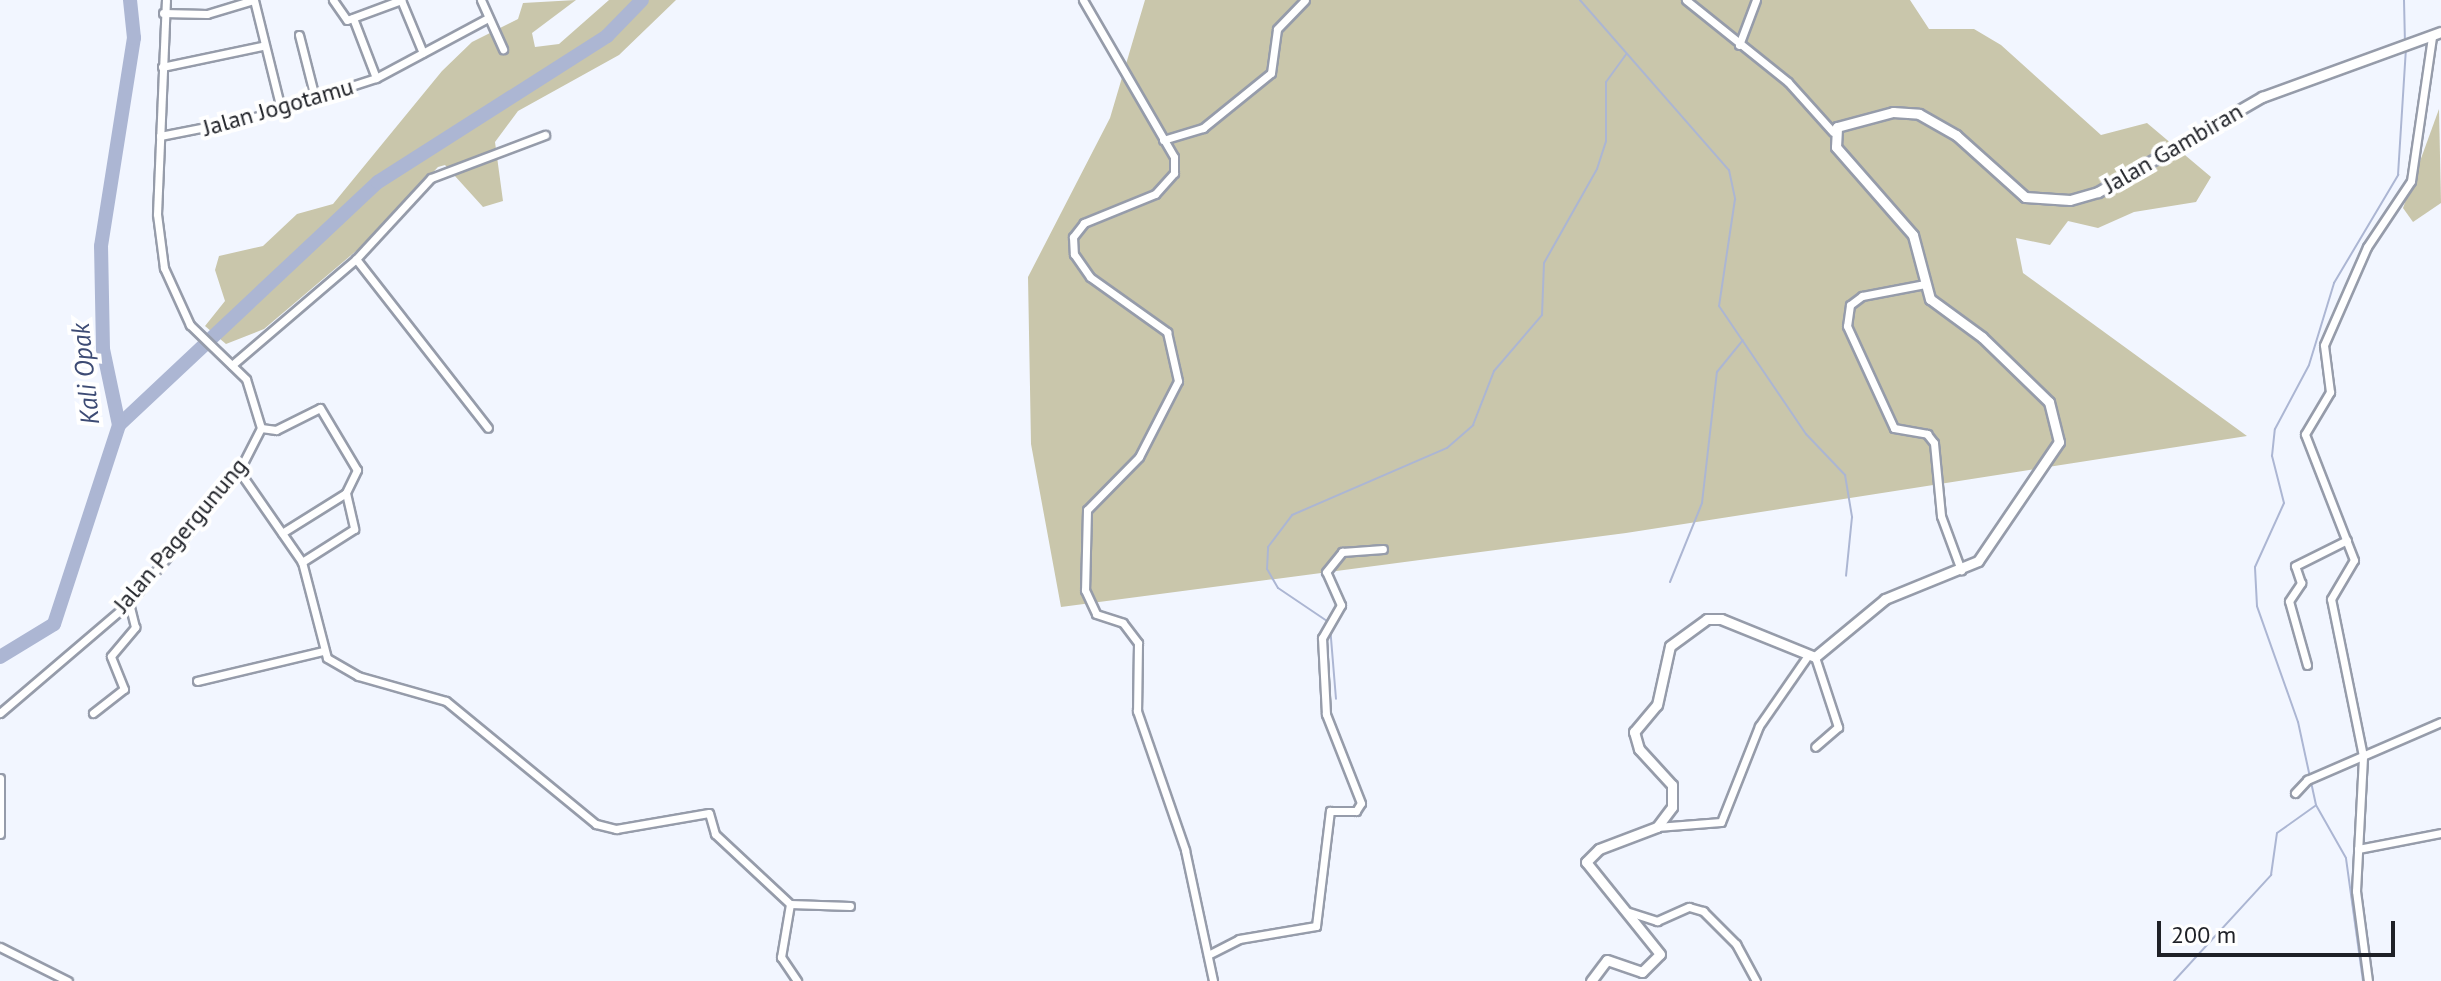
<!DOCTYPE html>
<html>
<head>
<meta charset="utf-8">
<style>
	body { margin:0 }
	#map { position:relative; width:2441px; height:981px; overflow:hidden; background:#f2f6ff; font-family:"PT Sans",sans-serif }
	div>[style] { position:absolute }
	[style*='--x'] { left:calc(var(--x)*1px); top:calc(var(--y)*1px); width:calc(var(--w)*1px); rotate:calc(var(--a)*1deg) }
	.green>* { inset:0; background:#c9c6ab }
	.stream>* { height:2px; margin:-1px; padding:0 1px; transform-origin:1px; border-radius:1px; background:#acb6d3 }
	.river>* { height:14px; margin:-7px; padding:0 7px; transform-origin:7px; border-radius:7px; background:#acb6d3 }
	.roads { filter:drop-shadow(2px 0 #969caa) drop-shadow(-2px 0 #969caa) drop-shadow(0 2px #969caa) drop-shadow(0 -2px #969caa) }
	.minor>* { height:7px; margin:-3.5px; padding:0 3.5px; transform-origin:3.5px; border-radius:3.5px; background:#fff }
	.tertiary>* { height:9px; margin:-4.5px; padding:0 4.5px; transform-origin:4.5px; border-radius:4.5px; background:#fff }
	span { translate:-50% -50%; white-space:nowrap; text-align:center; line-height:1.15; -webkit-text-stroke:8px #fff; paint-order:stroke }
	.street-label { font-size:24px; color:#1f2127 }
	.water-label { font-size:26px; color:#3d4b74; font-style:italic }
	.scale { position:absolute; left:2157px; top:921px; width:238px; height:36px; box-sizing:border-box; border:4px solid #1f2127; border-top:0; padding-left:10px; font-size:24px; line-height:28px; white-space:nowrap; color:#1f2127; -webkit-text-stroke:6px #fff; paint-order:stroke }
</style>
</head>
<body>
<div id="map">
	<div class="green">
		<i style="clip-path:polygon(576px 0,532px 33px,535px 47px,559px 44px,609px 0,676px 0,619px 55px,518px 111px,495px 142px,503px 201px,483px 207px,445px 165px,438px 167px,369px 240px,264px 329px,226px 344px,205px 326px,225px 301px,215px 270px,219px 256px,263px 246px,297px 214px,333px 204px,442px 71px,472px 42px,518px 19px,523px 3px)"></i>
		<i style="clip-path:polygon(1145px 0,1910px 0,1929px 29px,1974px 29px,2001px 45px,2101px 135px,2147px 123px,2211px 177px,2196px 202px,2134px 212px,2098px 228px,2068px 221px,2050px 245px,2016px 238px,2023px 273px,2247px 436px,1626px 533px,1061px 607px,1031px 444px,1028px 277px,1110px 118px)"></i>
		<i style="clip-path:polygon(2439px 109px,2441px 203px,2413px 222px,2403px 208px)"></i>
	</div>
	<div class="stream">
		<i style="--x:1580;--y:0;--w:226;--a:48.8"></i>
		<i style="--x:1729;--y:170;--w:30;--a:78"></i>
		<i style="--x:1735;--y:199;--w:108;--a:98.5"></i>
		<i style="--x:1719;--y:306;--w:155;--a:55.8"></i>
		<i style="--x:1806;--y:434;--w:57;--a:46.4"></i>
		<i style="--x:1845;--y:475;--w:43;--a:80.5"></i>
		<i style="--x:1852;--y:517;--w:59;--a:95.8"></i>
		<i style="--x:2404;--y:0;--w:43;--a:88.7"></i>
		<i style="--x:1670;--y:582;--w:85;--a:-67.9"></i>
		<i style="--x:1702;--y:503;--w:132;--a:-83.5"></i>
		<i style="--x:1717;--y:372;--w:41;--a:-50.9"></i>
		<i style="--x:1327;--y:621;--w:59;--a:-146"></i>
		<i style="--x:1278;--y:588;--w:22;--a:-120"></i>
		<i style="--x:1267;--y:569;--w:22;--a:-87"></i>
		<i style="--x:1268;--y:547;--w:40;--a:-53"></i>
		<i style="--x:1292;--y:515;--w:169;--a:-23.4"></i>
		<i style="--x:1447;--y:448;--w:35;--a:-41"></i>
		<i style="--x:1473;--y:425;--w:58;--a:-68.7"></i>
		<i style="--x:1494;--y:371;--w:74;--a:-49.4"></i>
		<i style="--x:1542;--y:315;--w:52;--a:-87.8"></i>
		<i style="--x:1544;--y:263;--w:108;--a:-60.6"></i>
		<i style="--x:1597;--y:169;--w:29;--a:-72"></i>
		<i style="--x:1606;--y:141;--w:59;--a:-90"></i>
		<i style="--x:1606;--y:82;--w:34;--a:-54"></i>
		<i style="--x:1330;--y:626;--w:73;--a:85.3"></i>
		<i style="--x:2174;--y:981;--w:144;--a:-47.5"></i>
		<i style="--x:2271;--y:875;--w:42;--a:-81.9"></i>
		<i style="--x:2277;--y:833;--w:47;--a:-35.4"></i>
		<i style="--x:2363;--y:981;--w:124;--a:-97.9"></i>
		<i style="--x:2346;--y:858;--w:61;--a:-119.5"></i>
		<i style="--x:2316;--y:805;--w:85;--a:-102.2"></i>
		<i style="--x:2298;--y:722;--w:123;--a:-109.5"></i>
		<i style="--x:2257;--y:606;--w:39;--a:-93"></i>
		<i style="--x:2255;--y:567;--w:70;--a:-65.6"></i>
		<i style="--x:2284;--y:503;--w:49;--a:-104.3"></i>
		<i style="--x:2272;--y:456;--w:27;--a:-84"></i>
		<i style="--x:2275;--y:429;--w:72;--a:-62"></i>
		<i style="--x:2309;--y:365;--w:86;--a:-73"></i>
		<i style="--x:2334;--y:283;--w:126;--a:-59.3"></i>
		<i style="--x:2398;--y:175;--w:126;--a:-86.4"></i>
	</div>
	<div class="river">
		<i style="--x:119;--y:425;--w:355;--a:-43.2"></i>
		<i style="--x:378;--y:182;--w:272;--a:-32.5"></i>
		<i style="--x:607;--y:36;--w:50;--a:-45.8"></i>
		<i style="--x:0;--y:657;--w:63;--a:-31.4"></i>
		<i style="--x:54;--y:624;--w:209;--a:-71.9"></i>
		<i style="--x:119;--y:425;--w:78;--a:-101.9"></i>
		<i style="--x:103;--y:349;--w:103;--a:-91.1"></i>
		<i style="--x:101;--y:246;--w:211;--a:-81"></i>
		<i style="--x:134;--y:38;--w:38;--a:-96"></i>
	</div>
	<div class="roads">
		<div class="minor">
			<i style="--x:254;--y:0;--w:112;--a:76.1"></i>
			<i style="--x:333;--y:0;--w:24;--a:55"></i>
			<i style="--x:347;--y:20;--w:58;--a:-20.3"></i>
			<i style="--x:401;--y:0;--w:57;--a:67.5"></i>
			<i style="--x:481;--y:0;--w:54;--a:65.8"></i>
			<i style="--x:1083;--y:0;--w:181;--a:59.9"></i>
			<i style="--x:1174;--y:157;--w:16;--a:90"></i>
			<i style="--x:1174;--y:173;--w:28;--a:132"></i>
			<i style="--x:1155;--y:194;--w:77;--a:157.8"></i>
			<i style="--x:1084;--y:223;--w:18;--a:128"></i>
			<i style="--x:1073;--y:237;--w:17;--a:87"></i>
			<i style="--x:1074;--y:254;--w:28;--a:55"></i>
			<i style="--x:1090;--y:277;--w:95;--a:35.5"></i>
			<i style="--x:1167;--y:332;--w:50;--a:77.3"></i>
			<i style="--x:1178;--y:381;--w:85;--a:117.2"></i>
			<i style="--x:1139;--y:457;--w:74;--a:134.5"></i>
			<i style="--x:1087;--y:510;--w:80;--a:91.4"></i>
			<i style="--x:1085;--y:590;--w:26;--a:65"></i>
			<i style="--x:1096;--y:614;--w:28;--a:18"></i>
			<i style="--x:1123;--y:623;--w:25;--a:53"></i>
			<i style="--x:1138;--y:643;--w:68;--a:90.8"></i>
			<i style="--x:1137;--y:711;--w:147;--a:70.9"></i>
			<i style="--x:1185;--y:850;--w:134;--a:77.9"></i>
			<i style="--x:1686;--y:0;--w:131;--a:38.8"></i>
			<i style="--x:1788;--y:82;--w:67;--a:48"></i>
			<i style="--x:163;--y:13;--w:44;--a:1.3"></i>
			<i style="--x:207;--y:14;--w:48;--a:-16.9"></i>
			<i style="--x:353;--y:18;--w:64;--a:69"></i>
			<i style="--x:299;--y:35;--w:65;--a:75.7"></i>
			<i style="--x:1739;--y:45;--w:48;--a:-69.3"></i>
			<i style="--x:162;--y:67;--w:102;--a:-11.9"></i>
			<i style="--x:160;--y:136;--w:94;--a:-11.1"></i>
			<i style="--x:252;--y:118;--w:130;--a:-17.9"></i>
			<i style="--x:376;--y:78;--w:127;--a:-28.2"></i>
			<i style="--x:1163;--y:140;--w:42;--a:-16.7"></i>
			<i style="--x:1203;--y:128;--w:87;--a:-39"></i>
			<i style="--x:1271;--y:73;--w:44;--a:-82.2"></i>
			<i style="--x:1277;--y:29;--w:40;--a:-46"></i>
			<i style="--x:356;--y:259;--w:214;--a:52"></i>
			<i style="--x:1925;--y:284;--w:64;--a:169.2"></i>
			<i style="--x:1862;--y:296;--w:15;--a:143"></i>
			<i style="--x:1850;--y:305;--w:21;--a:98"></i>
			<i style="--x:1847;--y:326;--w:112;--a:65.3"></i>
			<i style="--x:1894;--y:428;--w:34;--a:10"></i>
			<i style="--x:1927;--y:434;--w:11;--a:52"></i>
			<i style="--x:1934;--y:443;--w:73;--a:84.5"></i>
			<i style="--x:1941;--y:516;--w:58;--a:69.7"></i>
			<i style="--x:232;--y:365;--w:163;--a:-40.5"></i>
			<i style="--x:356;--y:259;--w:110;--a:-47.2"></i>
			<i style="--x:431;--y:178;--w:122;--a:-20.7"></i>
			<i style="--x:261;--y:428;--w:15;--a:8"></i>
			<i style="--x:276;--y:430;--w:49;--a:-26.6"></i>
			<i style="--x:320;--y:408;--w:72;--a:59.2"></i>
			<i style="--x:357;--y:470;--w:25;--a:116"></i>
			<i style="--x:346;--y:493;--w:37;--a:77"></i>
			<i style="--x:354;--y:529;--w:62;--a:147.6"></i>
			<i style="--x:239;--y:471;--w:111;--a:55.3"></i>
			<i style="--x:302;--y:562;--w:99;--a:75.4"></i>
			<i style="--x:327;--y:658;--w:36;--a:30"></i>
			<i style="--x:358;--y:676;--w:91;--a:15.9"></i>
			<i style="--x:446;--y:701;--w:194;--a:39.4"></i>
			<i style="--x:596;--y:824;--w:21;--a:14"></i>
			<i style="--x:616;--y:829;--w:94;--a:-9.8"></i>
			<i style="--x:709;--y:813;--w:22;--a:74"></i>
			<i style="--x:715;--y:834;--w:103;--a:43"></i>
			<i style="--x:282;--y:533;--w:75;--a:-32"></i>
			<i style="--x:1815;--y:657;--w:74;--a:71.8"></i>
			<i style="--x:1838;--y:727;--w:30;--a:139"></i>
			<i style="--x:2307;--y:665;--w:66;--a:-105.7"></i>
			<i style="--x:2289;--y:601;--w:22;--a:-56"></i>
			<i style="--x:2301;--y:583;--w:18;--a:-109"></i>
			<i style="--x:2295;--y:566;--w:58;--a:-26.6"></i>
			<i style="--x:197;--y:681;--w:130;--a:-13.4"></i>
			<i style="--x:0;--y:713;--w:170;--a:-40.5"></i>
			<i style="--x:129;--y:603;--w:172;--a:-50.2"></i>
			<i style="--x:239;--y:471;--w:48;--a:-62.9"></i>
			<i style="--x:261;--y:428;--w:51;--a:-107"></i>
			<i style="--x:246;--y:379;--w:78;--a:-136"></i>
			<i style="--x:190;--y:325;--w:63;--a:-114.5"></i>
			<i style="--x:164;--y:268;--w:54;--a:-97.4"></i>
			<i style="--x:157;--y:214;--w:214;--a:-87.6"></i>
			<i style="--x:93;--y:713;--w:39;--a:-38"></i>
			<i style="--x:124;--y:689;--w:35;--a:-112"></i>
			<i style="--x:111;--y:656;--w:38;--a:-50"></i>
			<i style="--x:135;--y:627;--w:25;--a:-104"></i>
			<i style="--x:0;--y:778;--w:56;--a:90"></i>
			<i style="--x:2295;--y:793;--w:18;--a:-47"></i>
			<i style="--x:2307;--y:780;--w:146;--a:-23.4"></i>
			<i style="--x:1657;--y:827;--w:64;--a:-4.5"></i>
			<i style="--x:1721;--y:822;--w:103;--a:-68.4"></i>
			<i style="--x:1759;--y:726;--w:83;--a:-55.3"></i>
			<i style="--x:2358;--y:849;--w:85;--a:-10.9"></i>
			<i style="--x:790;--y:904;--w:54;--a:99.6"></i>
			<i style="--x:781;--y:957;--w:29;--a:56"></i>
			<i style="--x:790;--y:904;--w:60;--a:1.9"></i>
			<i style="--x:1626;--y:911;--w:33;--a:18"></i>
			<i style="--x:1657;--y:921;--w:35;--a:-24"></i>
			<i style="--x:1689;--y:907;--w:15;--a:16"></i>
			<i style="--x:1703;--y:911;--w:47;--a:45"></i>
			<i style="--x:1736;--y:944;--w:42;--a:61.6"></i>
			<i style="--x:0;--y:947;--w:76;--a:26.6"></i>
			<i style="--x:1208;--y:955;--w:35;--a:-27"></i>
			<i style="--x:1239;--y:939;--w:78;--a:-9.6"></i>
			<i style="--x:1316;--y:926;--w:116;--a:-83.1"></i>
			<i style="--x:1330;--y:811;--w:26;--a:0"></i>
			<i style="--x:1356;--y:811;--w:9;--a:-58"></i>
			<i style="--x:1361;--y:803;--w:96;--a:-111.5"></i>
			<i style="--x:1326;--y:714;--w:76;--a:-93"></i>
			<i style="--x:1322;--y:638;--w:38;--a:-60"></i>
			<i style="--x:1341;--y:605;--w:36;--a:-114"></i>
			<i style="--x:1326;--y:572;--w:26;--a:-51"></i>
			<i style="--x:1342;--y:552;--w:41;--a:-4.2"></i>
			<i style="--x:2368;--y:981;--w:91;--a:-97.6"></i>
			<i style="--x:2356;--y:891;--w:135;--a:-87"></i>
			<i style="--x:2363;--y:756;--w:160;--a:-101.5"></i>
			<i style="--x:2331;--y:599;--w:45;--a:-59.5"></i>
			<i style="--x:2354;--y:560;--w:135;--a:-111.3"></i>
			<i style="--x:2305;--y:434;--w:49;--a:-59.2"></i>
			<i style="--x:2330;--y:392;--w:47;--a:-97.3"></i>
			<i style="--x:2324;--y:345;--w:107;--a:-66.3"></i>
			<i style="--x:2367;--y:247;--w:79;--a:-56.3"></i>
			<i style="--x:2411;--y:181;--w:146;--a:-81.7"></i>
		</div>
		<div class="tertiary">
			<i style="--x:1591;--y:981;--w:26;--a:-53"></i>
			<i style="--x:1607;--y:960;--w:37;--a:19"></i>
			<i style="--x:1642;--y:972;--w:25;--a:-45"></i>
			<i style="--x:1660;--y:954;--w:118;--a:-128.8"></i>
			<i style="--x:1586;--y:862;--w:18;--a:-45"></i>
			<i style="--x:1599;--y:849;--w:62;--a:-20.8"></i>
			<i style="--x:1657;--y:827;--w:25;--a:-53"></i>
			<i style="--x:1672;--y:807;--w:22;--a:-90"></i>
			<i style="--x:1672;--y:785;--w:49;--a:-132.5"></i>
			<i style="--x:1639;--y:749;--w:18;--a:-106"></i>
			<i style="--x:1634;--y:732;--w:35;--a:-50"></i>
			<i style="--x:1657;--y:705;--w:60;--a:-77.6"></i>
			<i style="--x:1670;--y:646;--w:46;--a:-36.1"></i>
			<i style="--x:1707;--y:619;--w:14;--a:0"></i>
			<i style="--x:1721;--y:619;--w:101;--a:22"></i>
			<i style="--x:1815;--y:657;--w:91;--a:-39.6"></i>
			<i style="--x:1885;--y:599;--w:100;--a:-22.2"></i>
			<i style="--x:1978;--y:561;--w:144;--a:-55.8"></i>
			<i style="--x:2059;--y:442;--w:41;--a:-104"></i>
			<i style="--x:2049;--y:402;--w:93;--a:-135.9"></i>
			<i style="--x:1982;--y:337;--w:64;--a:-143.8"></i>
			<i style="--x:1930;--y:299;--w:66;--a:-104.9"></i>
			<i style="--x:1913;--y:235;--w:117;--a:-131.2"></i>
			<i style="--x:1836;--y:147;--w:20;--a:-87"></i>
			<i style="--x:1837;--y:127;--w:58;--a:-15"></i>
			<i style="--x:1893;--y:112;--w:26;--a:4"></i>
			<i style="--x:1919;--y:114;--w:43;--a:29.6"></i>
			<i style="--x:1956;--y:135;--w:93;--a:41.9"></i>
			<i style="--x:2025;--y:197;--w:45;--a:3.8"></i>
			<i style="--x:2070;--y:200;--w:29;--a:-16"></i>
			<i style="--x:2098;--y:192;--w:190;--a:-30.1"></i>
			<i style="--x:2262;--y:97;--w:190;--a:-20"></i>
		</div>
	</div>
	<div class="street-label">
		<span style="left:278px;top:107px;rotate:-16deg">Jalan Jogotamu</span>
		<span style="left:2173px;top:148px;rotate:-30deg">Jalan Gambiran</span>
		<span style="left:180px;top:535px;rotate:-50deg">Jalan Pagergunung</span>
	</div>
	<div class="water-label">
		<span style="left:85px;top:374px;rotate:-96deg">Kali Opak</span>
	</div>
	<div class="scale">200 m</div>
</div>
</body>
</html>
